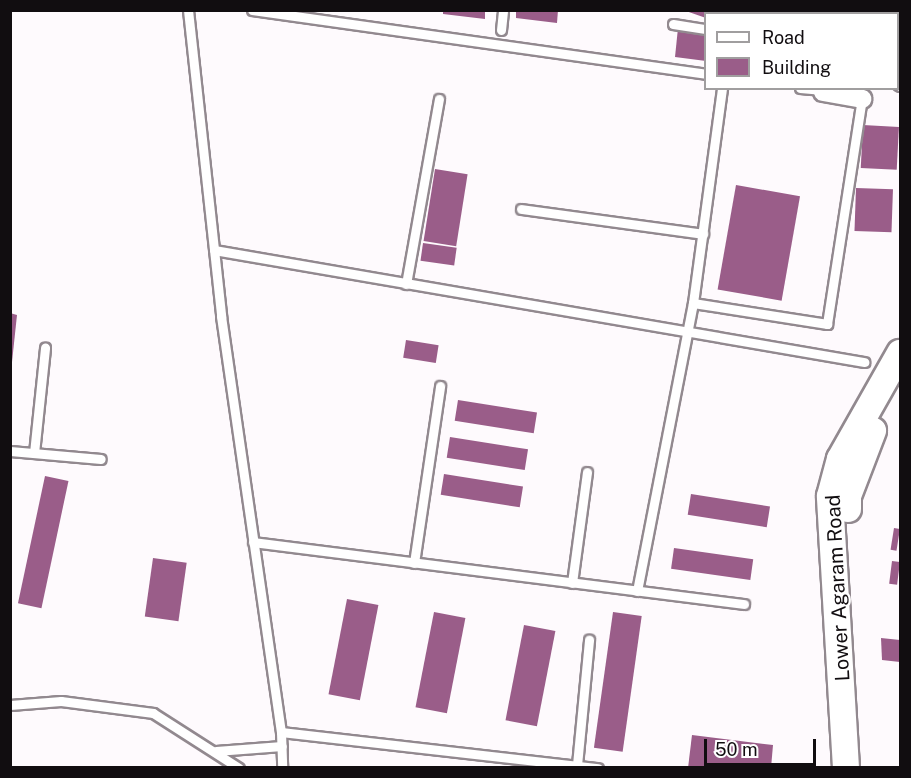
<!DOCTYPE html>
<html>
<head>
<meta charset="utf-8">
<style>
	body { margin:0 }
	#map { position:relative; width:911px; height:778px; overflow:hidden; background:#fefafd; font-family:"Public Sans",sans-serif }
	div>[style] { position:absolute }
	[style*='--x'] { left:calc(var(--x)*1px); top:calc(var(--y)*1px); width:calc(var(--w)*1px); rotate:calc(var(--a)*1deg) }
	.building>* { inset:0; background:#9a5d89; transform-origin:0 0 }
	.roads { filter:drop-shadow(2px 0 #92898f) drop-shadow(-2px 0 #92898f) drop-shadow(0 2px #92898f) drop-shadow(0 -2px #92898f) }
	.service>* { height:9px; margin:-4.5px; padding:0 4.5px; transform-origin:4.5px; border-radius:4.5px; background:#fff }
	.minor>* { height:18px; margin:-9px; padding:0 9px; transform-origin:9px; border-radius:9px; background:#fff }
	.secondary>* { height:26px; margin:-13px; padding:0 13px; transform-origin:13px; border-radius:13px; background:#fff }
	span { translate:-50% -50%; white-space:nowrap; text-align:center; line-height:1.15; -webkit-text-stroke:4.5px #fff; paint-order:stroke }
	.street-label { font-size:20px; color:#110d10 }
	.frame { position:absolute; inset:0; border:12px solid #110d10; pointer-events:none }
	.legend { position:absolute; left:704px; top:12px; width:195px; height:78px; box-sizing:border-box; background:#fff; border:2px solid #a09e9f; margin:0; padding:8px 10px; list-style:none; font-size:18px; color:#110d10 }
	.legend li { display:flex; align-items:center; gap:12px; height:30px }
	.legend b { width:30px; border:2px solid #a09e9f }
	.scale { position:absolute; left:704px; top:739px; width:112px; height:27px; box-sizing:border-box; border:3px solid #110d10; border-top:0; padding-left:8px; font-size:18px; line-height:21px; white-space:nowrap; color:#110d10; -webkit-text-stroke:4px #fff; paint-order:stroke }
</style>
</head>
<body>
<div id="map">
	<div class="building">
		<i style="clip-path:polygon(443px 10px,485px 10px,485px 19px,443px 14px)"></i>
		<i style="clip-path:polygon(516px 10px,558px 10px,557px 23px,516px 18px)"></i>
		<i style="clip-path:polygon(683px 10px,826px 10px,706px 14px,706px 18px)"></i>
		<i style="clip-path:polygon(678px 28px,706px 32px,706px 61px,675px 57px)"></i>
		<i style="left:863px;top:125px;width:36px;height:43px;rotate:3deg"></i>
		<i style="left:435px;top:169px;width:33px;height:73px;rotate:9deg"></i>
		<i style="left:736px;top:185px;width:65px;height:106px;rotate:10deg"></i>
		<i style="left:856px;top:188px;width:37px;height:43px;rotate:2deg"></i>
		<i style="left:423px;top:243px;width:34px;height:18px;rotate:8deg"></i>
		<i style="clip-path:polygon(10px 313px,17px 315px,12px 362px,10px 362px)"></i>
		<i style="left:406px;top:340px;width:33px;height:18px;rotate:9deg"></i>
		<i style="left:458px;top:400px;width:80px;height:21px;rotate:9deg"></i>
		<i style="left:450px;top:437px;width:79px;height:21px;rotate:9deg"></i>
		<i style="left:444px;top:474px;width:80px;height:21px;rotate:9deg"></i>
		<i style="left:45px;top:476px;width:24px;height:130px;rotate:12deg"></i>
		<i style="left:691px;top:494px;width:80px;height:21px;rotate:9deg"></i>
		<i style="left:894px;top:528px;width:6px;height:22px;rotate:9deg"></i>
		<i style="left:674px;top:548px;width:80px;height:21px;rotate:8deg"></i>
		<i style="left:153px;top:558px;width:34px;height:59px;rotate:8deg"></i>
		<i style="left:892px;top:561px;width:8px;height:23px;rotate:7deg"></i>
		<i style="left:347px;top:599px;width:32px;height:97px;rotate:11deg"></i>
		<i style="left:434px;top:612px;width:32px;height:97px;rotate:11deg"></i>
		<i style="left:613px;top:612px;width:29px;height:137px;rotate:8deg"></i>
		<i style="left:524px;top:625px;width:32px;height:97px;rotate:11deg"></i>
		<i style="clip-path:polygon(881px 638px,900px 640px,900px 662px,882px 660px)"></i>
		<i style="clip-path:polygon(692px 735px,773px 745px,771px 768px,688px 768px)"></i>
	</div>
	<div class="roads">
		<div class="service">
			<i style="--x:188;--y:10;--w:308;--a:83.8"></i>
			<i style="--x:221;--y:316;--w:420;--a:81.8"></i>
			<i style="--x:281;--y:732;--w:36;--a:88"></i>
			<i style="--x:252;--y:10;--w:458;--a:8"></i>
			<i style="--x:837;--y:14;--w:4;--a:-76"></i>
			<i style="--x:673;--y:24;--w:33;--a:9"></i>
			<i style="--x:501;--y:30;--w:20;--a:-84"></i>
			<i style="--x:898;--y:85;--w:2;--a:27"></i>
			<i style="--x:800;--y:88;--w:23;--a:5"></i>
			<i style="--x:521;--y:209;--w:184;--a:7.8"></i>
			<i style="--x:214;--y:250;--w:660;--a:9.78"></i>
			<i style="--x:406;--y:284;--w:188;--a:-79.9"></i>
			<i style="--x:693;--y:303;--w:136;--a:8.9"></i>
			<i style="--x:827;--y:324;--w:228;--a:-81.2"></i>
			<i style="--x:10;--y:451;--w:91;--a:5"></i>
			<i style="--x:34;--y:453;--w:106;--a:-84"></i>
			<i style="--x:253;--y:542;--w:495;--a:7.2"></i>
			<i style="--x:414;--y:563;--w:179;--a:-81.6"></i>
			<i style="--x:572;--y:583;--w:112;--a:-82.3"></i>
			<i style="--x:637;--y:591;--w:293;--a:-79"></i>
			<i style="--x:693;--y:303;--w:217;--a:-82.3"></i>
			<i style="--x:10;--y:705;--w:51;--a:-4.5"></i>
			<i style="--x:61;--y:701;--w:93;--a:7.4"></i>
			<i style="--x:153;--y:713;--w:102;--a:32.6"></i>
			<i style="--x:281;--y:732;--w:319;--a:6.5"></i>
			<i style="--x:216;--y:751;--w:66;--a:-4.3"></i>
			<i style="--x:577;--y:765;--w:126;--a:-84.5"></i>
		</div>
		<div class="minor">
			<i style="--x:823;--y:92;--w:40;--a:10"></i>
		</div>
		<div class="secondary">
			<i style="--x:848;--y:509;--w:13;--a:-90"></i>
			<i style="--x:848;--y:496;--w:70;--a:-69"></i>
			<i style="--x:846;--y:768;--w:272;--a:-93.4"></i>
			<i style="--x:830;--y:496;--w:38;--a:-75"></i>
			<i style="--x:840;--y:459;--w:122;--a:-60.5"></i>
		</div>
	</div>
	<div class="street-label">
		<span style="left:838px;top:588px;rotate:-93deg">Lower Agaram Road</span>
	</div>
	<div class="frame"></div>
	<ul class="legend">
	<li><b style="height:8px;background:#fff"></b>Road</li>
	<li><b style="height:16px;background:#9a5d89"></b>Building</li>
	</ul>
	<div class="scale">50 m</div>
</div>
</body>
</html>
